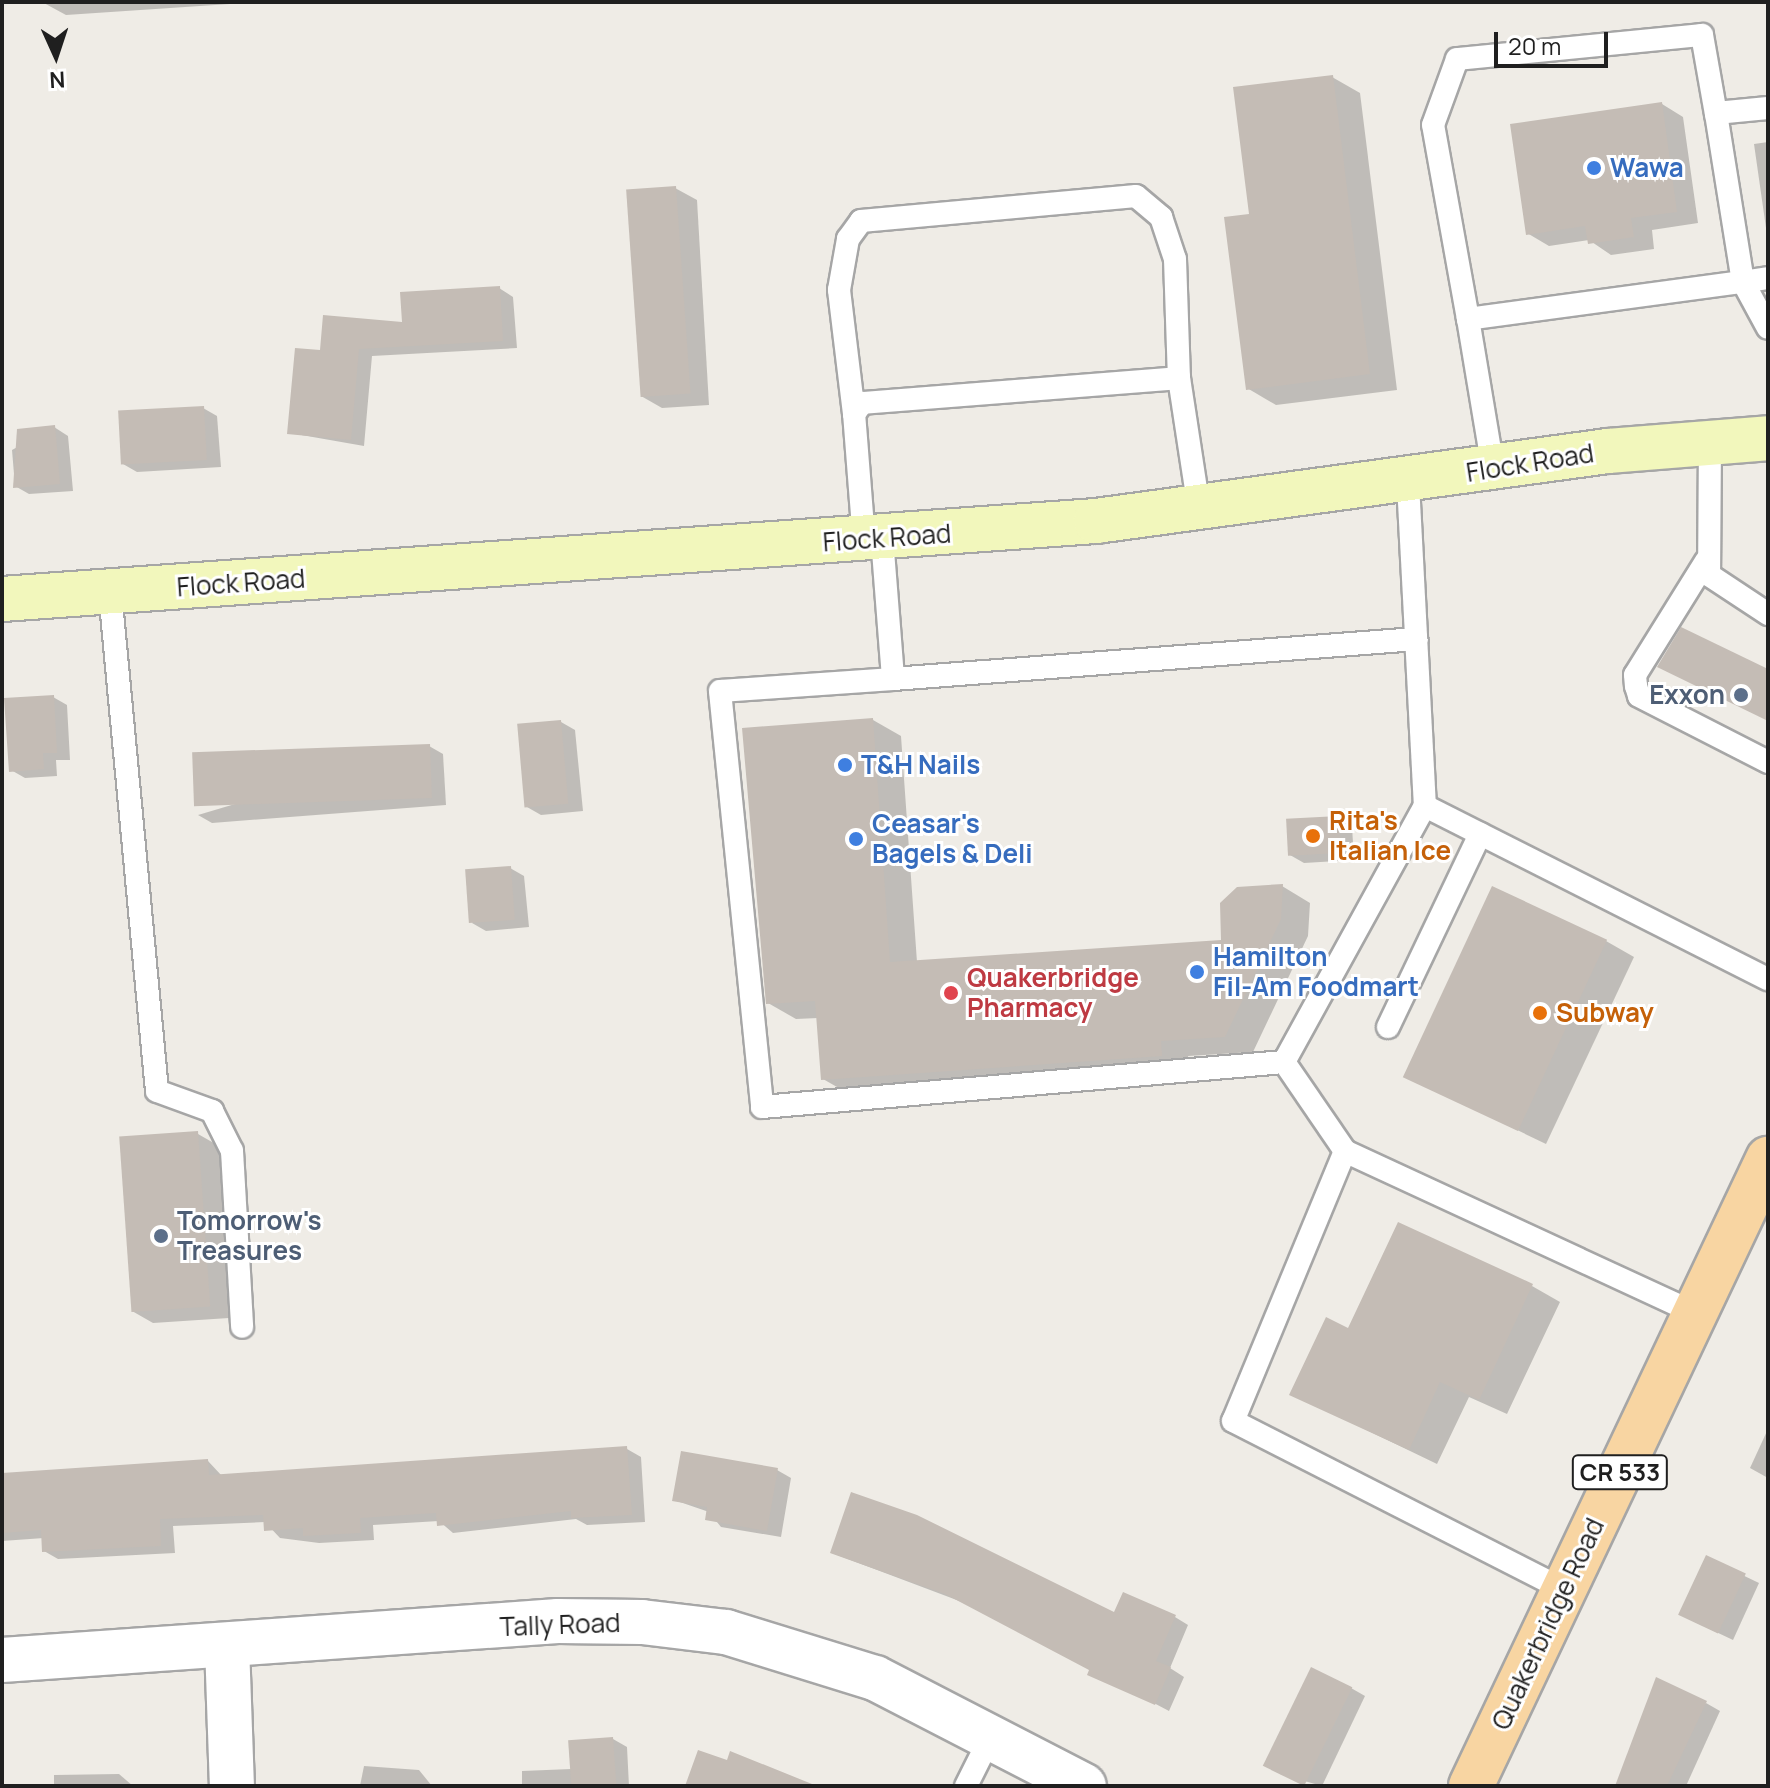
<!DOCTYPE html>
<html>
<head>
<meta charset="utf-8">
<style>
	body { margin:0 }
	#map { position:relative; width:1770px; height:1788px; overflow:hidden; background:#efece6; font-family:Manrope,sans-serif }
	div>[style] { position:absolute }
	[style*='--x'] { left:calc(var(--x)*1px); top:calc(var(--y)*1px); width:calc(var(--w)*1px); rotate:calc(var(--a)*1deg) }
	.shadow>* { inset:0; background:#0003 }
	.building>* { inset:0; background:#c4bcb5; transform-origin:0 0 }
	.roads { filter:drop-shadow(2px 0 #a6a6a6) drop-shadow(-2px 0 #a6a6a6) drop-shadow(0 2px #a6a6a6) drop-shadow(0 -2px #a6a6a6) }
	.service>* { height:22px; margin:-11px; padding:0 11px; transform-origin:11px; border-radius:11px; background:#fff }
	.minor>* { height:44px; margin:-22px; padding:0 22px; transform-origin:22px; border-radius:22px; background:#fff }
	.secondary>* { height:44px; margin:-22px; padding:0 22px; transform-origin:22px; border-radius:22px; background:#f2f7bc }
	.primary>* { height:44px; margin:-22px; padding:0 22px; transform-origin:22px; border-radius:22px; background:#f8d5a2 }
	.dots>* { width:22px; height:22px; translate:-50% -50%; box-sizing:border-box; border:4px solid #fff; border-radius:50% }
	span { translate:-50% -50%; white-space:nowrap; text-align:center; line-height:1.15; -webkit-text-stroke:6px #fff; paint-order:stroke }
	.shield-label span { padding:2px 6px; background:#fff; border:2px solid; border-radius:6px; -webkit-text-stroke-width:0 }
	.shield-label { font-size:24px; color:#1f1f1f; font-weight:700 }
	.shop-label { font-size:26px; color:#366cbe; font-weight:700 }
	.left { translate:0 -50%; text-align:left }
	.street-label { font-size:26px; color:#1f1f1f }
	.service-label { font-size:26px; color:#4e5e75; font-weight:700 }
	.right { translate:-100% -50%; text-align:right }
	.food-label { font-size:26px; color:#c56008; font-weight:700 }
	.health-label { font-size:26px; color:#be3a42; font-weight:700 }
	.frame { position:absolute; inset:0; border:4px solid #1f1f1f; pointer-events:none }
	.north { position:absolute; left:16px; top:16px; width:80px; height:80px; -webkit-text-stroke:6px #fff; paint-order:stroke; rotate:177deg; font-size:22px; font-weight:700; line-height:32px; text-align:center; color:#1f1f1f }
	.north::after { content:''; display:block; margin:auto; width:28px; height:36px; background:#1f1f1f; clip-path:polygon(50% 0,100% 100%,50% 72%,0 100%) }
	.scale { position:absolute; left:1494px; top:32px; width:114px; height:36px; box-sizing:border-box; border:4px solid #1f1f1f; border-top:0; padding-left:10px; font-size:24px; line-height:28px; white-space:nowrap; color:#1f1f1f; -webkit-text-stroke:6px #fff; paint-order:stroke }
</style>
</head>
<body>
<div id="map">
	<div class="shadow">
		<i style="clip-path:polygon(42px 2px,230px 2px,230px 4px,66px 15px)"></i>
		<i style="clip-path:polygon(1332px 77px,1360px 93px,1397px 390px,1276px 405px,1247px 388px,1251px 216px)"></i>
		<i style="clip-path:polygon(1662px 104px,1683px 117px,1698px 223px,1652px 230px,1654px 249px,1611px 255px,1589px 240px,1549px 246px,1527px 233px)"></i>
		<i style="clip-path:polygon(1768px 142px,1768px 242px,1754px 144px)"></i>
		<i style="clip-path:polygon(675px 188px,697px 200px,709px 405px,662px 408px,641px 396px)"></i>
		<i style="clip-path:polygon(499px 288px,513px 297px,517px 348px,372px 356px,364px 446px,290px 433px,322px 352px)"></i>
		<i style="clip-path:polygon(203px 408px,217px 416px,221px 467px,137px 472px,123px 464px)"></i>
		<i style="clip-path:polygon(54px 427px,68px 436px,73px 491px,29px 494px,15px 486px,12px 450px)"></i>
		<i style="clip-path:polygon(53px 697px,67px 705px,70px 760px,56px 760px,57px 776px,25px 778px,11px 770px)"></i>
		<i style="clip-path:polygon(873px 720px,901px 736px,917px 962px,1223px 942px,1282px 886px,1310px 903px,1308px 936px,1253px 1052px,1188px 1056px,1190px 1072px,851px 1095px,823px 1079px,818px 1018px,796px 1019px,768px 1003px)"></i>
		<i style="clip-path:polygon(561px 722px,575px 730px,583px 811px,541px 815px,527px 807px)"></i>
		<i style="clip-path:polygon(429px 746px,443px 754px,446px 805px,212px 823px,198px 815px)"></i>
		<i style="clip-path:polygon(1338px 818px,1352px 826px,1354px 860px,1304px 863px,1290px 855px)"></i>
		<i style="clip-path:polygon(510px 868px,524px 876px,529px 927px,486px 931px,472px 923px)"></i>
		<i style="clip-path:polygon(1606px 941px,1634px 957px,1546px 1144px,1405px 1076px)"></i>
		<i style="clip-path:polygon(198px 1134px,219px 1146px,229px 1318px,153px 1323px,132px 1311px)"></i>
		<i style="clip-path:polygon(1532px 1286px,1560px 1302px,1507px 1414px,1469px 1397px,1437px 1464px,1292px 1394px,1349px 1330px)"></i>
		<i style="clip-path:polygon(1768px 1429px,1768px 1478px,1750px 1468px)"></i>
		<i style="clip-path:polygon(627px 1449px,641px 1457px,645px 1522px,587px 1525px,576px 1519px,453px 1533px,439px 1521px,373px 1525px,374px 1540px,319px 1543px,280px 1538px,265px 1522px,173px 1526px,175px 1553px,58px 1559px,44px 1551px,44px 1538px,2px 1541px,2px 1475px,208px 1461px,222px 1476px)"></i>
		<i style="clip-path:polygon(777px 1470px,791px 1478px,781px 1537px,721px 1527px,709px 1512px,674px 1500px)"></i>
		<i style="clip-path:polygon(832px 1553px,1116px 1615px,1175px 1617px,1188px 1625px,1170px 1668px,1184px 1677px,1169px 1711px,962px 1602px)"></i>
		<i style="clip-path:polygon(1707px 1558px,1759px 1583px,1733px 1640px,1695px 1622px)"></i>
		<i style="clip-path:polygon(1351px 1688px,1365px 1696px,1322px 1786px,1280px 1774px)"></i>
		<i style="clip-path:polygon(1706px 1703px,1720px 1711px,1686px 1786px,1616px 1786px)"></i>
		<i style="clip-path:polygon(613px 1739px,627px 1747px,629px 1786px,522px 1786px,522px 1771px,571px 1769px)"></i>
		<i style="clip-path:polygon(364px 1766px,419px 1770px,432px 1786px,360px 1786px)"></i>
		<i style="clip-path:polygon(119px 1774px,133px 1786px,54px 1786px,54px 1775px)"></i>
	</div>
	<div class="building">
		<i style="clip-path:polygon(1333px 75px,1370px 374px,1246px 390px,1224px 217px,1249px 214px,1233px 87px)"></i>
		<i style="clip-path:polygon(1662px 102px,1677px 212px,1631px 218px,1634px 237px,1588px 244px,1585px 226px,1526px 235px,1510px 124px)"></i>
		<i style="left:676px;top:186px;width:208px;height:50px;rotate:86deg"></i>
		<i style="clip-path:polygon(500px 286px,503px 341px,359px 349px,351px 440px,287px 434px,295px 348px,320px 350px,323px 315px,402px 322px,400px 292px)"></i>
		<i style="left:204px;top:406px;width:54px;height:86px;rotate:87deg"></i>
		<i style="clip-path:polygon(55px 425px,60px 484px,13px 488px,17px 429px)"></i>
		<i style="clip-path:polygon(1681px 627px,1768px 669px,1768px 721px,1657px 667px)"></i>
		<i style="clip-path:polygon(54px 695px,57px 753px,43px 753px,44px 769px,9px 772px,4px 698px)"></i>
		<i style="clip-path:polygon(873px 718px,890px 962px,1221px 940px,1220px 903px,1237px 887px,1283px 884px,1281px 919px,1225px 1037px,1161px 1041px,1162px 1056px,821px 1080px,815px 1001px,766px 1004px,742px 728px)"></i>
		<i style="left:561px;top:720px;width:84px;height:44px;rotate:85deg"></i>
		<i style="left:430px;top:744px;width:54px;height:238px;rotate:88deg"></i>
		<i style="left:1339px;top:816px;width:37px;height:53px;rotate:87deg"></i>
		<i style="left:511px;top:866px;width:54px;height:46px;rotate:86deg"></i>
		<i style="left:1492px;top:886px;width:127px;height:211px;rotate:25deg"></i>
		<i style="left:198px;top:1131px;width:176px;height:79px;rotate:86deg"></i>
		<i style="clip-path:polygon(1398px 1222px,1533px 1284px,1479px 1400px,1440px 1382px,1409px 1450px,1289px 1395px,1326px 1317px,1348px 1328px)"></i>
		<i style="clip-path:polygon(627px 1446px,632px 1515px,571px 1518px,571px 1511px,437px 1526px,436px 1513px,360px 1518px,361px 1533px,303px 1536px,303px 1528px,264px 1531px,263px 1515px,160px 1519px,161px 1546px,42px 1552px,41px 1530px,2px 1533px,2px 1473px,208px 1459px,209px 1475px)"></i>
		<i style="clip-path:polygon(681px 1451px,778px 1468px,767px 1531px,705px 1520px,707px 1507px,672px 1501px)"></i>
		<i style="clip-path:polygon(851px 1492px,917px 1515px,1114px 1612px,1123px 1592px,1176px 1615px,1156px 1661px,1171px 1667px,1155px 1705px,1087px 1675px,1089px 1670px,945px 1594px,830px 1553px)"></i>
		<i style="left:1706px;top:1555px;width:44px;height:66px;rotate:25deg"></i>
		<i style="left:1311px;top:1667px;width:46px;height:110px;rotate:26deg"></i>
		<i style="clip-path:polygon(1656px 1677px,1707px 1701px,1667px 1786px,1615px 1786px)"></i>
		<i style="left:613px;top:1737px;width:49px;height:45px;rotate:86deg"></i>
		<i style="clip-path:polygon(698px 1750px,727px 1760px,730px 1751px,817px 1786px,685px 1786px)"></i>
	</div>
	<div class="roads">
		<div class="service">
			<i style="--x:1768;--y:278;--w:25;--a:171"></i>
			<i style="--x:1743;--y:282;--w:52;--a:61.5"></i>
			<i style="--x:1468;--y:319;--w:197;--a:-100.2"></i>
			<i style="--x:1433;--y:125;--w:70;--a:-70"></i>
			<i style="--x:1457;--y:59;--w:246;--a:-5.6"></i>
			<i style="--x:1702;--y:35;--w:80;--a:80"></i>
			<i style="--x:854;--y:414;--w:125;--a:-96.9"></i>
			<i style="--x:839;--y:290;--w:52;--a:-80"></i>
			<i style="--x:848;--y:239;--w:22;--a:-54"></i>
			<i style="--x:861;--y:221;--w:276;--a:-5.2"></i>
			<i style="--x:1136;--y:196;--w:33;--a:40"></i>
			<i style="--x:1161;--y:217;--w:44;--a:71.6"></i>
			<i style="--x:1175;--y:259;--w:119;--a:88.1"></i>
			<i style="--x:1710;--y:439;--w:136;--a:90.4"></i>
			<i style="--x:1709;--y:575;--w:71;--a:33.5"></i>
			<i style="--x:1493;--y:468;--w:151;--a:-99.5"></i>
			<i style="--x:1468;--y:319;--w:277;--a:-7.7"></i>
			<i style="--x:1743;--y:282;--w:171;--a:-99.1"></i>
			<i style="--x:1716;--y:113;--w:52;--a:-5.5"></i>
			<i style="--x:1408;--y:483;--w:323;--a:87"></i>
			<i style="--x:882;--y:538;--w:141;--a:85.5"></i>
			<i style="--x:893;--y:679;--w:525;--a:-4.37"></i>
			<i style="--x:864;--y:540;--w:126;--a:-94.5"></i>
			<i style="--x:854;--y:414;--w:14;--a:-54"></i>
			<i style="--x:862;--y:403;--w:318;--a:-4.5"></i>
			<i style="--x:1179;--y:378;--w:132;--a:81.3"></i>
			<i style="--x:1706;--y:561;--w:134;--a:121.9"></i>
			<i style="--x:1635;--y:675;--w:11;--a:85"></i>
			<i style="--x:1636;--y:686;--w:10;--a:73"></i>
			<i style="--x:1639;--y:696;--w:145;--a:27.1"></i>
			<i style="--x:110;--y:592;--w:501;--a:84.62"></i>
			<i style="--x:157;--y:1091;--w:59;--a:20"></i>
			<i style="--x:212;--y:1111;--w:45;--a:63.4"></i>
			<i style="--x:232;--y:1151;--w:176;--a:86.7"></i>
			<i style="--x:893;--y:679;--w:173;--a:176"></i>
			<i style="--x:720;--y:691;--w:418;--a:84.2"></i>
			<i style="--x:762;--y:1107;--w:524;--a:-4.93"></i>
			<i style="--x:1388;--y:1027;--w:214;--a:-64.5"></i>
			<i style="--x:1345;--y:1151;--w:292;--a:112.5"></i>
			<i style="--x:1233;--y:1421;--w:372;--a:27"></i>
			<i style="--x:1695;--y:1313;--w:386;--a:-155.2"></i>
			<i style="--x:1345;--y:1151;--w:108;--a:-124.4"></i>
			<i style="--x:1284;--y:1062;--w:292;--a:-61.2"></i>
			<i style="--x:1425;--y:806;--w:384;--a:26.8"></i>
			<i style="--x:966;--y:1786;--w:56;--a:-63.4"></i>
		</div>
		<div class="minor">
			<i style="--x:227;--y:1645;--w:141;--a:88"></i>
			<i style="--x:2;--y:1660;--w:557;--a:-4.01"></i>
			<i style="--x:558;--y:1621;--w:84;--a:0.7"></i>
			<i style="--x:642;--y:1622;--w:85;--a:6.8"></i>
			<i style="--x:726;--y:1632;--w:156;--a:17.2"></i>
			<i style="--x:875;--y:1678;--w:235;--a:27.3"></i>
		</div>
		<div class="secondary">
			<i style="--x:2;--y:599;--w:1097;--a:-4.08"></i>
			<i style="--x:1096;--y:521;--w:517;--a:-7.79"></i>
			<i style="--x:1608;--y:451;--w:161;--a:-4.6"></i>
		</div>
		<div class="primary">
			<i style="--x:1471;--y:1786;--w:694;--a:-64.65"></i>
		</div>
	</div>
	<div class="dots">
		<i style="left:1594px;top:168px;background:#3f7fe0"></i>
		<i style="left:1741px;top:695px;background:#5c6f8a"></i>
		<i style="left:845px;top:765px;background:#3f7fe0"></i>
		<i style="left:1313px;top:836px;background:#e8710a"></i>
		<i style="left:856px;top:839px;background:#3f7fe0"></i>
		<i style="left:1197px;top:972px;background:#3f7fe0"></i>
		<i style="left:951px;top:993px;background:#e0444e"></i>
		<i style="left:1540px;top:1013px;background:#e8710a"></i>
		<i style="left:161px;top:1236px;background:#5c6f8a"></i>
	</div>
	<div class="shield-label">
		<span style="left:1620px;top:1472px">CR 533</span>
	</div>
	<div class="shop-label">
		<span class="left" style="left:1610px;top:168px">Wawa</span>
		<span class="left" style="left:861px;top:765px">T&amp;H Nails</span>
		<span class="left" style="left:872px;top:839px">Ceasar's<br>Bagels &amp; Deli</span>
		<span class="left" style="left:1213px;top:972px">Hamilton<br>Fil-Am Foodmart</span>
	</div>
	<div class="street-label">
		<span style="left:1530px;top:463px;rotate:-9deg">Flock Road</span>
		<span style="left:887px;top:538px;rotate:-4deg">Flock Road</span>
		<span style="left:241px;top:583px;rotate:-4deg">Flock Road</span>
		<span style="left:1548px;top:1624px;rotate:-65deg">Quakerbridge Road</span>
		<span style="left:560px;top:1625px;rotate:-2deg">Tally Road</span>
	</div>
	<div class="service-label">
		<span class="right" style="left:1725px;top:695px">Exxon</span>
		<span class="left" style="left:177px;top:1236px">Tomorrow's<br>Treasures</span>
	</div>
	<div class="food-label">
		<span class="left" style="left:1329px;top:836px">Rita's<br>Italian Ice</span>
		<span class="left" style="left:1556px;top:1013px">Subway</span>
	</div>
	<div class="health-label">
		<span class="left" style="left:967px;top:993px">Quakerbridge<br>Pharmacy</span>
	</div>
	<div class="frame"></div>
	<div class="north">N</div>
	<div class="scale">20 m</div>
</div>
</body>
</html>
